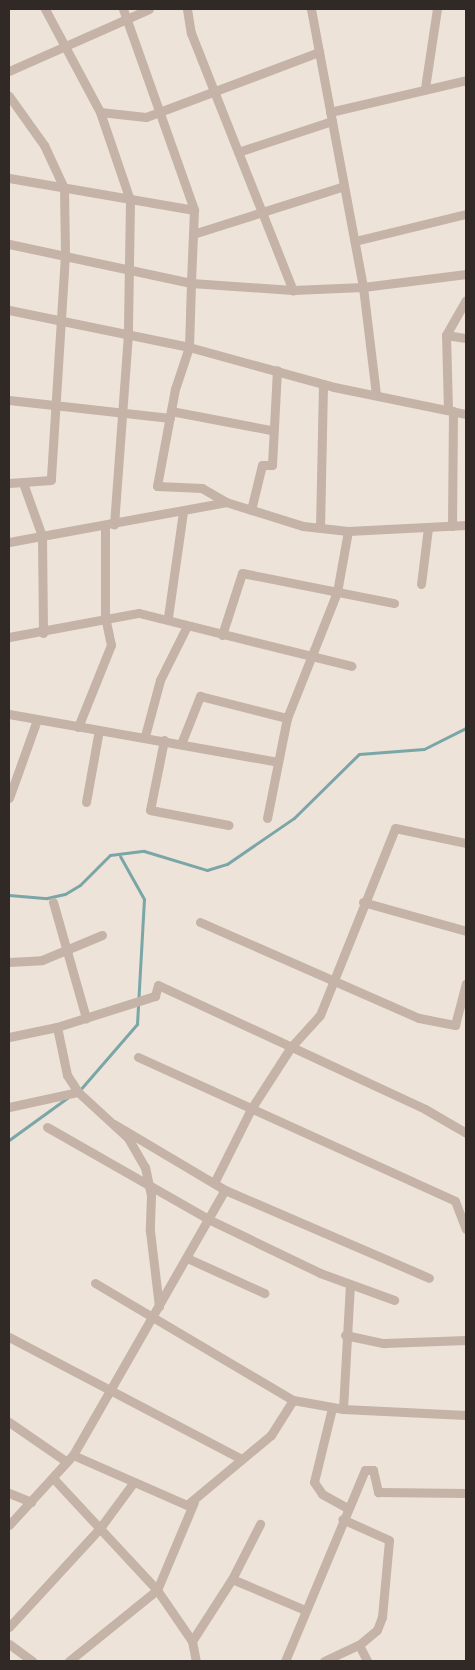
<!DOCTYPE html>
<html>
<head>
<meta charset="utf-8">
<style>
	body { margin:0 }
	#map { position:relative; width:475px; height:1670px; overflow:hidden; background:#ede3d9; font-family:"IBM Plex Sans",sans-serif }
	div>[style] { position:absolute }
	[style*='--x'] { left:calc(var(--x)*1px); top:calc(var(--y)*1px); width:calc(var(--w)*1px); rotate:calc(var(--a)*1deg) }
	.stream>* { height:3px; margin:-1.5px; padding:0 1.5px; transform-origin:1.5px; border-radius:1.5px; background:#7ba6a7 }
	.minor>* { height:9px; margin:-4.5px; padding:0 4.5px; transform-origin:4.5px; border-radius:4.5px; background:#c4b3a6 }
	span { translate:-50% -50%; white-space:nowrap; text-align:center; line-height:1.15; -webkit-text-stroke:5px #f6ede4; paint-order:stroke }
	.frame { position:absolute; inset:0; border:10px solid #312926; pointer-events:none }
</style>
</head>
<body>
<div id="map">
	<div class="stream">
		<i style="--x:9;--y:895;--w:38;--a:5"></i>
		<i style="--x:47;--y:898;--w:18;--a:-13"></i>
		<i style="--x:65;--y:894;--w:17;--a:-31"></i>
		<i style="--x:80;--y:885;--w:42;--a:-45"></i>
		<i style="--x:110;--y:855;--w:34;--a:-7"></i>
		<i style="--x:144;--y:851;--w:66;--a:16.8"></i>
		<i style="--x:207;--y:870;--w:21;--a:-17"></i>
		<i style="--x:227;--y:864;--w:81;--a:-34.5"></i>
		<i style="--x:294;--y:818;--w:91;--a:-44.6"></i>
		<i style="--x:359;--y:754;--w:65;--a:-4.4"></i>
		<i style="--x:424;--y:749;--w:47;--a:-26.6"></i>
		<i style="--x:79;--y:1091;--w:89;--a:-49.1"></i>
		<i style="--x:137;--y:1024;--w:125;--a:-86.8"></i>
		<i style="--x:144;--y:899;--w:49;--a:-119.2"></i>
		<i style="--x:9;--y:1140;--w:72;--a:-35.9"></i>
	</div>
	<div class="minor">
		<i style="--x:45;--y:9;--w:117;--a:61.9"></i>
		<i style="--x:100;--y:112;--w:93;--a:71.2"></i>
		<i style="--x:130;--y:200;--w:134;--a:90.9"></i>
		<i style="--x:128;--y:334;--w:191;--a:94.2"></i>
		<i style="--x:123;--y:9;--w:213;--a:70.5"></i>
		<i style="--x:187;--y:9;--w:24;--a:81"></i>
		<i style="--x:191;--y:33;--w:277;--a:68.4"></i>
		<i style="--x:311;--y:9;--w:283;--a:79.4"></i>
		<i style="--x:363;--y:287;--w:108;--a:83.1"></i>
		<i style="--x:9;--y:71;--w:153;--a:-23.9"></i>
		<i style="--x:425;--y:88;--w:80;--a:-81.4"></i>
		<i style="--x:9;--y:96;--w:60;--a:54.5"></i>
		<i style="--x:44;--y:145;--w:47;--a:65.1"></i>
		<i style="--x:64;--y:188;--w:67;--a:89.1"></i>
		<i style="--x:65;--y:255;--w:225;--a:93.6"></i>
		<i style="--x:51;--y:480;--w:42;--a:175.9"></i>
		<i style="--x:100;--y:112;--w:46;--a:6.2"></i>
		<i style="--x:146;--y:117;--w:185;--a:-20.6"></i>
		<i style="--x:330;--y:112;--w:140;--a:-13.2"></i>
		<i style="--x:238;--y:152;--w:99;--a:-18.3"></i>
		<i style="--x:9;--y:178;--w:188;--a:9.8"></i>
		<i style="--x:194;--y:210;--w:73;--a:92.4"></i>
		<i style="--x:191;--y:283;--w:186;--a:-167.9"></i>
		<i style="--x:193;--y:234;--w:158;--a:-17.6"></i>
		<i style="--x:355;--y:241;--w:114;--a:-13.7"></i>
		<i style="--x:9;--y:310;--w:184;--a:11.6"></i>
		<i style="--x:189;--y:347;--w:150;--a:15.4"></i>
		<i style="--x:334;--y:387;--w:135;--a:11.6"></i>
		<i style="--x:446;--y:335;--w:20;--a:9"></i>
		<i style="--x:9;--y:400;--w:162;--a:6.4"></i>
		<i style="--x:448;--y:410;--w:75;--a:-91.5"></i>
		<i style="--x:446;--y:335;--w:40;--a:-60.3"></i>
		<i style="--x:171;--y:411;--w:102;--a:10.8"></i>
		<i style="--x:23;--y:483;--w:56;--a:70.3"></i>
		<i style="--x:42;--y:536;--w:97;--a:89.4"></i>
		<i style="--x:226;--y:502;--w:28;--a:-150"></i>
		<i style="--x:202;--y:488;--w:45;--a:-177.5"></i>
		<i style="--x:157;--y:486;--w:99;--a:-79.5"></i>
		<i style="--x:175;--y:389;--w:44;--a:-71.6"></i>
		<i style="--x:189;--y:347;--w:64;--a:-88.2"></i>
		<i style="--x:191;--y:283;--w:102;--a:3.9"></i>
		<i style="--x:293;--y:290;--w:70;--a:-2.5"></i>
		<i style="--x:363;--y:287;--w:104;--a:-7.2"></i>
		<i style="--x:251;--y:510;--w:46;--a:-76.3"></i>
		<i style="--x:262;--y:465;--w:10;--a:0"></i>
		<i style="--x:272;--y:465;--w:95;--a:-87"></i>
		<i style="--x:452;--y:526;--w:115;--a:-89.5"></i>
		<i style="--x:320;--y:528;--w:144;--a:-88.8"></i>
		<i style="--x:348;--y:531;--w:118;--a:-2.9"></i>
		<i style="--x:9;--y:542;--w:221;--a:-10.4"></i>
		<i style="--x:226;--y:502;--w:81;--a:17.3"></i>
		<i style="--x:303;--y:526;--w:45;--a:6.3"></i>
		<i style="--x:348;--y:531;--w:62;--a:100.2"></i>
		<i style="--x:337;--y:592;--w:136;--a:111.6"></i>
		<i style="--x:287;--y:718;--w:102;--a:101.3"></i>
		<i style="--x:421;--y:584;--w:56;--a:-82.9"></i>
		<i style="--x:168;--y:617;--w:107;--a:-81.9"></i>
		<i style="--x:222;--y:635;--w:65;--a:-72.1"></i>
		<i style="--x:242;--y:573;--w:155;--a:11.2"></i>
		<i style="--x:9;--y:637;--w:132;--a:-10.5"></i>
		<i style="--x:139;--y:613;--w:219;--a:14"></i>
		<i style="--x:9;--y:714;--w:273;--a:10.1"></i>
		<i style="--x:78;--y:727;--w:88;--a:-68.1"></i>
		<i style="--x:111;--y:645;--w:29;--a:-102"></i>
		<i style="--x:105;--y:617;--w:91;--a:-90"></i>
		<i style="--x:145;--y:736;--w:58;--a:-75"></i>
		<i style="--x:160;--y:680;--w:60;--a:-63.4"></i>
		<i style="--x:164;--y:740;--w:71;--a:101.3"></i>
		<i style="--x:150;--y:810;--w:80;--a:10.8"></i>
		<i style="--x:181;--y:744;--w:52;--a:-68.4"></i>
		<i style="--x:200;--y:696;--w:90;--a:14.2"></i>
		<i style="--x:9;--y:798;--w:83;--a:-70.3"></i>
		<i style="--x:86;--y:802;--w:73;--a:-79.8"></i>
		<i style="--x:53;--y:902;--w:121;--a:74.1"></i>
		<i style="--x:363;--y:902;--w:107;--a:15.7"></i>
		<i style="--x:200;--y:922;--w:239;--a:23.7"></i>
		<i style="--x:419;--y:1018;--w:37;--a:11"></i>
		<i style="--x:455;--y:1025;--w:43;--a:-75.3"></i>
		<i style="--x:9;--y:962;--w:33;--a:-3"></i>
		<i style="--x:42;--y:960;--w:65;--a:-22.6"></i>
		<i style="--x:57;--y:1027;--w:49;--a:78.2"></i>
		<i style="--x:67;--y:1075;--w:20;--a:57"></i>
		<i style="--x:78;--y:1092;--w:68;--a:42.6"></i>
		<i style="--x:128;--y:1138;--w:34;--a:60"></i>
		<i style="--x:145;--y:1167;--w:29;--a:78"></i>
		<i style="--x:151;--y:1195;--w:36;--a:92"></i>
		<i style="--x:150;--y:1231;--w:76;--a:83.2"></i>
		<i style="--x:9;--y:1037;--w:49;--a:-11.8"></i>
		<i style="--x:57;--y:1027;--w:103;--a:-17.6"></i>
		<i style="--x:155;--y:996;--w:11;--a:-75"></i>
		<i style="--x:158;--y:985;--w:294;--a:24.9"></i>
		<i style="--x:425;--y:1109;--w:48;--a:30.3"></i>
		<i style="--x:138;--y:1057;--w:348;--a:24.4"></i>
		<i style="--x:455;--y:1201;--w:30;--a:69"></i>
		<i style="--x:9;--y:1107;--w:71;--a:-12.3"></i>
		<i style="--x:114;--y:1124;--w:129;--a:30.7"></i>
		<i style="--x:225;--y:1190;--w:222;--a:23.3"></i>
		<i style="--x:47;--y:1127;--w:185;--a:29.7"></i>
		<i style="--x:208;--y:1219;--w:124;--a:25.7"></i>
		<i style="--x:320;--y:1273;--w:79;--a:20"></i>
		<i style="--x:214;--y:1183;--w:83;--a:-63.4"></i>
		<i style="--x:251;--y:1109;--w:74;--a:-57.2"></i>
		<i style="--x:291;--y:1047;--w:43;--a:-47.8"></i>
		<i style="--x:320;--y:1015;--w:201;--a:-68.1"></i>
		<i style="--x:395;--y:828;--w:73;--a:11.9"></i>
		<i style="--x:187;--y:1258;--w:85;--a:24.4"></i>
		<i style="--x:95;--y:1283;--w:230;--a:30.6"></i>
		<i style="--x:345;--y:1335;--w:40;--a:12"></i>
		<i style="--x:384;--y:1343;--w:82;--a:-2.1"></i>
		<i style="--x:9;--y:1337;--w:262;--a:27.7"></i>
		<i style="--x:332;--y:1408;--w:76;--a:103.7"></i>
		<i style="--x:314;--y:1482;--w:14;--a:56"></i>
		<i style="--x:322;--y:1494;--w:29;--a:29"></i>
		<i style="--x:343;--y:1409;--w:125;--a:-86.8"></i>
		<i style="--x:9;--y:1422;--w:70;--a:34.6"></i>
		<i style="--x:73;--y:1455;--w:124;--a:23.7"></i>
		<i style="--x:187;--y:1505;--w:109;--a:-39.8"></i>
		<i style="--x:271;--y:1435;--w:41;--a:-57.8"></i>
		<i style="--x:293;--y:1400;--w:51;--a:10.2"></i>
		<i style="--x:343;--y:1409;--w:123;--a:2.8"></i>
		<i style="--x:53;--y:1478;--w:153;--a:47.1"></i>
		<i style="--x:157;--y:1590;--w:62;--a:55.5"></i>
		<i style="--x:192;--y:1641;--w:20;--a:79"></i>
		<i style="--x:9;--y:1493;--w:24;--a:22"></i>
		<i style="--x:9;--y:1525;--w:95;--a:-47.6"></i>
		<i style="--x:73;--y:1455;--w:305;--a:-60.2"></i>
		<i style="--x:232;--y:1579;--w:62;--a:-63"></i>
		<i style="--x:9;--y:1627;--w:134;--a:-47.4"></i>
		<i style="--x:100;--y:1528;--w:56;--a:-53.7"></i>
		<i style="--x:192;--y:1641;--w:74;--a:-57.2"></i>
		<i style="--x:232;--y:1579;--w:79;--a:23"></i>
		<i style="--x:9;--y:1644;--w:29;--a:36"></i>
		<i style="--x:359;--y:1645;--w:18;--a:63"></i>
		<i style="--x:69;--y:1661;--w:113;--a:-38.9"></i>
		<i style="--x:157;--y:1590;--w:95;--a:-67.2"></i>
		<i style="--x:285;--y:1661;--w:207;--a:-67.3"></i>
		<i style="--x:365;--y:1470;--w:8;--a:0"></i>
		<i style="--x:373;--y:1470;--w:23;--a:77"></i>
		<i style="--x:378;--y:1492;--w:88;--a:0.7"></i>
		<i style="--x:324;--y:1661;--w:38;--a:-25"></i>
		<i style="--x:359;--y:1645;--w:23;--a:-40"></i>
		<i style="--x:377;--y:1630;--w:14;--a:-69"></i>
		<i style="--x:382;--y:1617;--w:77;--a:-84.8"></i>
		<i style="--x:389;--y:1540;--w:51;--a:-155.9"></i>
	</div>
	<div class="frame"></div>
</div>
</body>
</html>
